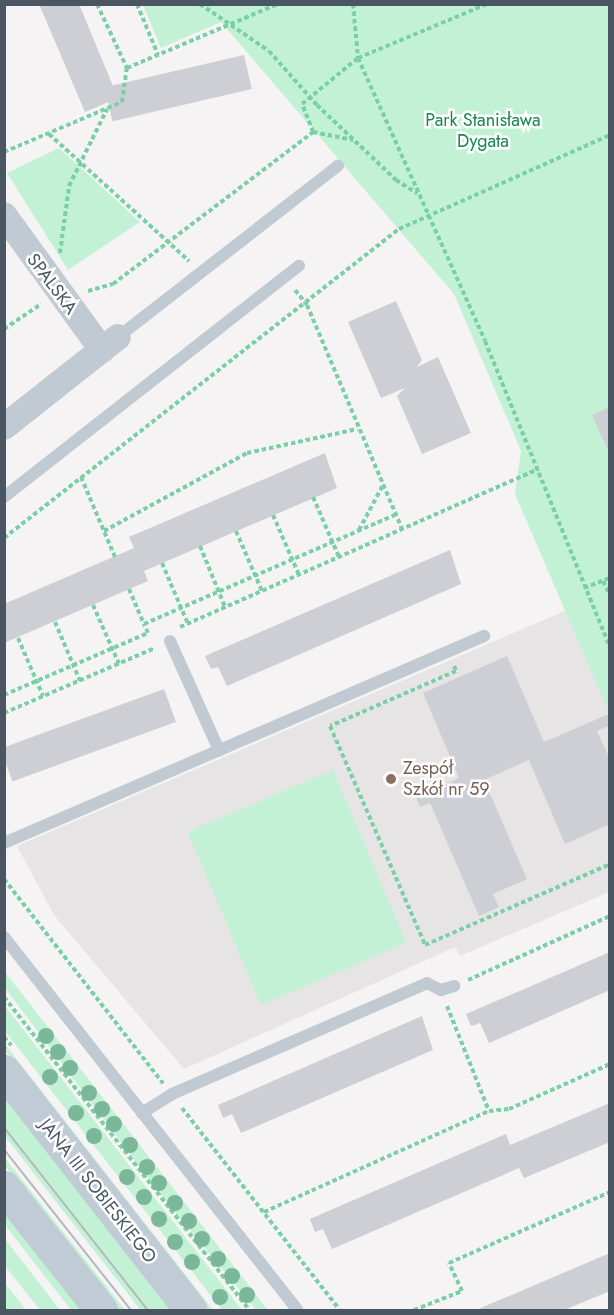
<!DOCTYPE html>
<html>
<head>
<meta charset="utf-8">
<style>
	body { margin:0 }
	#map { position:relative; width:614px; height:1315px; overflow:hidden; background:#f5f3f3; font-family:Jost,sans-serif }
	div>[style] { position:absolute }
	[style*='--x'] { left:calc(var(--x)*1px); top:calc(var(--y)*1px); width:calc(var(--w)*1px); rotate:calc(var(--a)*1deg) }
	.education>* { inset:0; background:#e6e4e5 }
	.green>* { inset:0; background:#c3f1d5; transform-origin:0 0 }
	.building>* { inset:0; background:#cdcfd5; transform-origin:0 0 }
	.path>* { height:4px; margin-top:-2px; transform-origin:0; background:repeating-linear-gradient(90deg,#7ad0a6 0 4.5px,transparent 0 7.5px) }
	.lane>* { height:12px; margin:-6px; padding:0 6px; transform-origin:6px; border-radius:6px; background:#c1cad2 }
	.street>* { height:26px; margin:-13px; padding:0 13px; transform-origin:13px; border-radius:13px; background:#c1cad2 }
	.secondary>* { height:33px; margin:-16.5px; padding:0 16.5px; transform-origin:16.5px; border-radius:16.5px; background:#c1cbd6 }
	.tram>* { height:1.5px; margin:-0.75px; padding:0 0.75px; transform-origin:0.75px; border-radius:0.75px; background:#b5b8bd }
	.trees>* { width:16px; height:16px; margin:-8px; border-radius:50%; background:#7bb799 }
	.dots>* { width:16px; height:16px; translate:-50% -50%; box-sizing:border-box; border:3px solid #fff; border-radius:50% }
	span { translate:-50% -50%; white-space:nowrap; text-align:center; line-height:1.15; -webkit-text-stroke:5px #fff; paint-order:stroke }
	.park-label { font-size:18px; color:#17864f }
	.street-label { font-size:18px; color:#4a5661 }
	.education-label { font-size:18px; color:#785e54 }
	.left { translate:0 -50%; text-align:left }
	.frame { position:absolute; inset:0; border:6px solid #4a5661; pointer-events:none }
</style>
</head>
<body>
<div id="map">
	<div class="education">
		<i style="clip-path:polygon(567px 610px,609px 713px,609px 892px,460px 956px,455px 947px,184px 1069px,54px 915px,17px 846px)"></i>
	</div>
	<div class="green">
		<i style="clip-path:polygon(143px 5px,609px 5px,609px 713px,515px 494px,521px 451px,454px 294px,221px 22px,161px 48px)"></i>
		<i style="clip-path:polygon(59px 148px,140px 222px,68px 270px,7px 173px)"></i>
		<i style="left:333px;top:770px;width:188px;height:158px;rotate:67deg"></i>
		<i style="clip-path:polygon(4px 972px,5px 972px,268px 1310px,256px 1310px,157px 1190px,5px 988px)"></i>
		<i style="clip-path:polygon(4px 1006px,5px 1006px,242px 1310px,222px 1310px,5px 1031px)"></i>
		<i style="clip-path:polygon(4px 1043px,213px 1310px,207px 1310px,5px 1050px)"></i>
		<i style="left:4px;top:1093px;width:275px;height:26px;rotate:52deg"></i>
		<i style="clip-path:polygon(4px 1157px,125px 1310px,117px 1310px,5px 1166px)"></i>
		<i style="clip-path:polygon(4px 1209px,84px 1310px,71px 1310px,5px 1225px)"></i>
		<i style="clip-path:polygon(5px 1239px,60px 1310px,40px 1310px,5px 1266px)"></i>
		<i style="clip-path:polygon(5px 1283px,26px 1310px,5px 1310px)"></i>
	</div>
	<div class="building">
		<i style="clip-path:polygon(39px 4px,79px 4px,118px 98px,85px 112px)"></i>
		<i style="left:244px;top:55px;width:35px;height:143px;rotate:77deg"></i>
		<i style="clip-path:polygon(396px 301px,422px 360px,417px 367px,438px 357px,471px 433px,422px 454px,397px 396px,405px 388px,381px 398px,348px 322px)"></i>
		<i style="clip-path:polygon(610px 407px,610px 455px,592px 415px)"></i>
		<i style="clip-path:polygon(325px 453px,337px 488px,144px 571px,148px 581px,4px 643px,4px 604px,134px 548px,129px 537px)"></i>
		<i style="clip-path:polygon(450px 550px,461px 584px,227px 686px,218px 667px,211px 669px,205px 656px)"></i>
		<i style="clip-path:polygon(507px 656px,544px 742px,609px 714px,610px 725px,597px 731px,610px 759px,610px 824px,565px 844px,529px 760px,484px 780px,527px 879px,493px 894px,499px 907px,479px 916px,430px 803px,420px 807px,416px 797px,459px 778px,423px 693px)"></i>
		<i style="left:164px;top:689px;width:35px;height:174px;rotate:70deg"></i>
		<i style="clip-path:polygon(610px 952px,610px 990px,489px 1043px,480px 1023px,471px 1026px,466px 1014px)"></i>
		<i style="clip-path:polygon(422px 1016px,433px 1050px,241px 1133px,232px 1114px,223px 1118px,218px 1105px)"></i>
		<i style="clip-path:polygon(610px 1103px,610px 1142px,524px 1178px,519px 1168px,332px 1249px,323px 1229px,315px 1232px,310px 1219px,506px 1134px,510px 1145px)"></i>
		<i style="clip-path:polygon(610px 1253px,610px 1291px,564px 1310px,476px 1310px)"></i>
	</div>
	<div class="path">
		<i style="--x:97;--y:4;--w:71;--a:64.9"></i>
		<i style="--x:137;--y:4;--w:55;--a:67.6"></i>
		<i style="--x:200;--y:4;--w:83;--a:34.3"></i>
		<i style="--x:269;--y:51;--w:72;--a:48.4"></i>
		<i style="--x:317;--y:105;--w:109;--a:43.5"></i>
		<i style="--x:396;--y:180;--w:25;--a:32"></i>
		<i style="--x:353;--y:4;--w:54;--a:84.7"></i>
		<i style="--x:358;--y:58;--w:310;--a:65.8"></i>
		<i style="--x:485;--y:341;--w:331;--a:67.8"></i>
		<i style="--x:313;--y:132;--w:41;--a:11.3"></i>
		<i style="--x:49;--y:134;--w:189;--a:42.2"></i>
		<i style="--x:4;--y:152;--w:128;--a:-23"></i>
		<i style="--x:122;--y:102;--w:34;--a:-82"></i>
		<i style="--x:127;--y:68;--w:164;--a:-23"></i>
		<i style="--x:60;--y:253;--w:68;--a:-82.3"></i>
		<i style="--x:69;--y:186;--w:86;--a:-63.7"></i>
		<i style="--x:295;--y:290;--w:19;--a:51"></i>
		<i style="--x:307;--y:305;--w:243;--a:67"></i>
		<i style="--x:88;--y:291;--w:26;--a:-16"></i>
		<i style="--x:113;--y:284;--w:251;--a:-37.2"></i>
		<i style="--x:313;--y:132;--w:30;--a:-111"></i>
		<i style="--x:302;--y:104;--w:72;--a:-39.4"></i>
		<i style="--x:358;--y:58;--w:140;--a:-22.7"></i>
		<i style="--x:4;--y:329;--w:45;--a:-34"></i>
		<i style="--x:81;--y:477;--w:87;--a:67"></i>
		<i style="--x:313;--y:497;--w:65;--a:66.6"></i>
		<i style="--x:273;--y:515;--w:65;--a:66.6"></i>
		<i style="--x:359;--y:530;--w:49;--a:-61.9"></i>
		<i style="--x:104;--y:531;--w:163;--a:-28.6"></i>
		<i style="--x:247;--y:453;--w:113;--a:-12.3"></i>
		<i style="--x:236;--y:531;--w:65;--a:66.6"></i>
		<i style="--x:4;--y:538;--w:502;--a:-38.04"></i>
		<i style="--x:399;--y:229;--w:231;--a:-24"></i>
		<i style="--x:200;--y:546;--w:66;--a:67.7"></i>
		<i style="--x:162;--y:563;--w:66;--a:66.9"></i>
		<i style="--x:603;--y:581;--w:16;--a:63"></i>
		<i style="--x:584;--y:588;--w:28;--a:-21"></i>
		<i style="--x:129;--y:589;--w:38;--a:67"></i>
		<i style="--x:93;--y:605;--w:64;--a:66.2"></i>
		<i style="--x:55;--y:622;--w:64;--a:67"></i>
		<i style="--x:180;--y:627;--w:392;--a:-23.8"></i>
		<i style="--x:18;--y:638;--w:63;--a:66.7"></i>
		<i style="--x:454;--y:666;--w:5;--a:68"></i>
		<i style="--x:456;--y:671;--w:137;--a:156.4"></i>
		<i style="--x:330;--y:726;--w:239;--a:66.5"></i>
		<i style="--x:425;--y:945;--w:202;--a:-23.6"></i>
		<i style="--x:4;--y:695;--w:157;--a:-23.3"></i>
		<i style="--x:148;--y:633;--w:10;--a:-114"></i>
		<i style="--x:144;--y:624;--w:274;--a:-23.5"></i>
		<i style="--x:4;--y:713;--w:164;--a:-23.3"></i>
		<i style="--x:4;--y:879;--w:259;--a:52.1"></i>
		<i style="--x:468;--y:980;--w:156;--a:-24.3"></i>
		<i style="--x:4;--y:997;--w:397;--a:51.9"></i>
		<i style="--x:447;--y:1006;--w:113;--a:68.2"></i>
		<i style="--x:4;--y:1037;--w:11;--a:49"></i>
		<i style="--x:182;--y:1108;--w:256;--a:52"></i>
		<i style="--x:264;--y:1212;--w:247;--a:-24.2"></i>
		<i style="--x:489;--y:1111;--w:20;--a:-6"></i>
		<i style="--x:509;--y:1109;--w:111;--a:-24"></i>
		<i style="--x:414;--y:1310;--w:52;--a:-21.6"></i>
		<i style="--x:462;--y:1291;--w:31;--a:-115"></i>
		<i style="--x:449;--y:1263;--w:176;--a:-23.8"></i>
	</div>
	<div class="lane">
		<i style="--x:118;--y:337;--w:279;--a:-37.9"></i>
		<i style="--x:4;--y:497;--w:375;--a:-38.1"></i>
		<i style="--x:170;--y:641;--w:120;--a:65.8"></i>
		<i style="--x:4;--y:843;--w:523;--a:-23.33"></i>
		<i style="--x:4;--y:937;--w:474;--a:51.8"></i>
		<i style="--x:142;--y:1113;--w:36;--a:-32"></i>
		<i style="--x:172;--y:1094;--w:278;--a:-23.5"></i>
		<i style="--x:427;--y:983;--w:16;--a:27"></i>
		<i style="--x:441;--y:990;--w:14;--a:-17"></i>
	</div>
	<div class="street">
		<i style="--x:4;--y:215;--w:167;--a:54"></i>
		<i style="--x:4;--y:427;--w:145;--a:-38.3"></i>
	</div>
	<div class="secondary">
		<i style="--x:4;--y:1071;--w:303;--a:52"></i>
		<i style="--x:4;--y:1187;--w:157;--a:51.7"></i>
	</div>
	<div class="tram">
		<i style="--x:4;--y:1127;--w:233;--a:51.8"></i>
		<i style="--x:4;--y:1149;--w:205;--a:51.7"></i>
	</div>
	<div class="trees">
		<i style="left:46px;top:1036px"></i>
		<i style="left:58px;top:1052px"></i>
		<i style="left:70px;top:1068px"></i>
		<i style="left:50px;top:1077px"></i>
		<i style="left:89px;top:1093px"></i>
		<i style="left:102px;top:1109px"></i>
		<i style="left:76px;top:1113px"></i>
		<i style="left:114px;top:1124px"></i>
		<i style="left:94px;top:1136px"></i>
		<i style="left:130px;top:1145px"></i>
		<i style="left:147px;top:1167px"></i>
		<i style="left:127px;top:1177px"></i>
		<i style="left:159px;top:1183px"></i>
		<i style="left:144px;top:1197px"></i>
		<i style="left:175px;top:1203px"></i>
		<i style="left:159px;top:1219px"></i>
		<i style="left:189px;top:1221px"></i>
		<i style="left:202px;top:1239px"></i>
		<i style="left:175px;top:1242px"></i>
		<i style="left:218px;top:1259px"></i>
		<i style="left:192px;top:1262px"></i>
		<i style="left:232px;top:1276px"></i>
		<i style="left:247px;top:1295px"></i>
		<i style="left:220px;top:1297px"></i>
	</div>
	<div class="dots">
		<i style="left:391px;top:779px;background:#8d6e63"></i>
	</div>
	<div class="park-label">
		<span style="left:483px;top:131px">Park Stanisława<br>Dygata</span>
	</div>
	<div class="street-label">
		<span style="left:52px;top:284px;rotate:53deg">SPALSKA</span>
		<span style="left:98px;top:1191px;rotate:52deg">JANA III SOBIESKIEGO</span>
	</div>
	<div class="education-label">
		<span class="left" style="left:403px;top:779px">Zespół<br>Szkół nr 59</span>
	</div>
	<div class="frame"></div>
</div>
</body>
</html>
